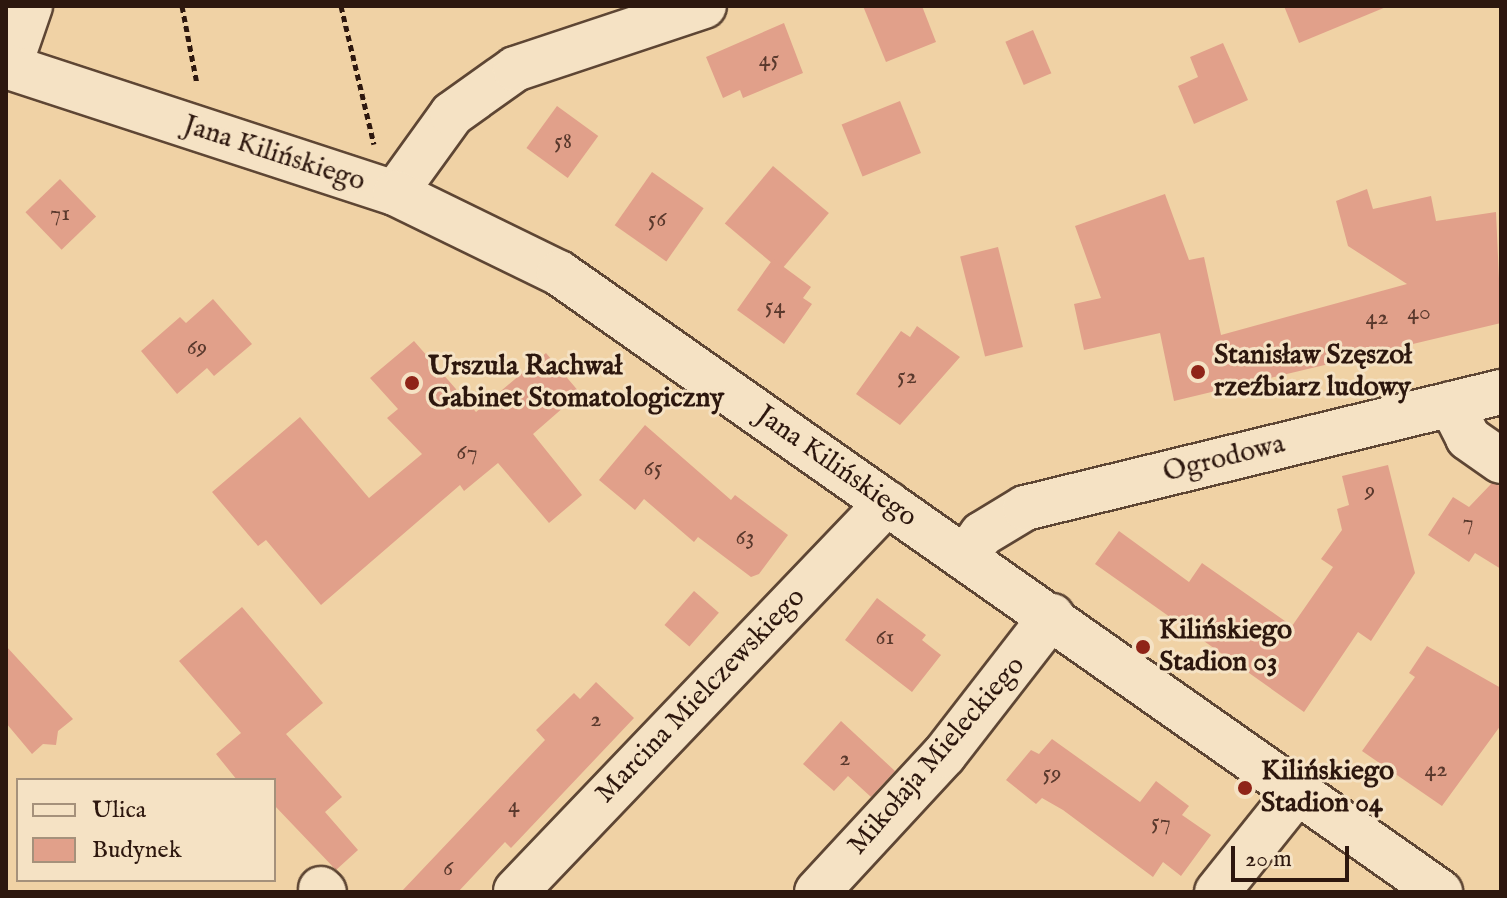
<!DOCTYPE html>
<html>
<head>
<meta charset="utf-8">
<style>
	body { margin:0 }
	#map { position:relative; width:1507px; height:898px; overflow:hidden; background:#f0d2a5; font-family:"IM FELL English",serif }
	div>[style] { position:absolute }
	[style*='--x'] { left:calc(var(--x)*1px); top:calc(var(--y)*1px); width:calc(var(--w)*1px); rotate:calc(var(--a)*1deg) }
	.building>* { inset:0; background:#e1a08a; transform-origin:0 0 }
	.path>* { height:5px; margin-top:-2.5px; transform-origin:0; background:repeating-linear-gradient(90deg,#2d170e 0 6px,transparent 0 10px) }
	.roads { filter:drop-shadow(2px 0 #5e4634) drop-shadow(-2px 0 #5e4634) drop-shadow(0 2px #5e4634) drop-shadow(0 -2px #5e4634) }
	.street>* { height:44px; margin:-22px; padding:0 22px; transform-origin:22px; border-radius:22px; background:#f5e2c4 }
	.secondary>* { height:44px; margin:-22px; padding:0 22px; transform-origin:22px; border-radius:22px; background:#f5e2c4 }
	.dots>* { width:22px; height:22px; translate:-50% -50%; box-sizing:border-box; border:4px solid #f5e2c4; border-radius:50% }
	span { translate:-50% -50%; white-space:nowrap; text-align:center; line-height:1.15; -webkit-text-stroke:6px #f5e2c4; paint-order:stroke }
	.number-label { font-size:24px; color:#5a392d }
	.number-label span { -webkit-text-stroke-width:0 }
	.street-label { font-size:28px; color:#2d170e }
	.poi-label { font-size:28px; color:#2d170e; font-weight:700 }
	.left { translate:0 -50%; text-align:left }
	.frame { position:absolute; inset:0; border:8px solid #2d170e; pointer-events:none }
	.legend { position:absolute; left:16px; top:778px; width:260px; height:104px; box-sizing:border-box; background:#f5e2c4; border:2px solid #a5917b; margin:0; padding:10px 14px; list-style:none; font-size:24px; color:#2d170e }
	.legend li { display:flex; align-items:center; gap:16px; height:40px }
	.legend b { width:40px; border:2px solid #a5917b }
	.scale { position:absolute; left:1231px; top:846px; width:118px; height:36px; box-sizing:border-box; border:4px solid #2d170e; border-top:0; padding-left:10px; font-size:24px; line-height:28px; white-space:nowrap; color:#2d170e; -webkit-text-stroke:6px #f5e2c4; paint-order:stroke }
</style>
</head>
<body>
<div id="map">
	<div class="building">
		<i style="clip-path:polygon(863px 6px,922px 6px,936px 42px,886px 62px)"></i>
		<i style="clip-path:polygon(1284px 6px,1386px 6px,1386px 7px,1299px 43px)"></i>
		<i style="clip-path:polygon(784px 23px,803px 73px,743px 98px,740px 90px,723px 98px,706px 57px)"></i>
		<i style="left:1033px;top:30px;width:47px;height:30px;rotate:67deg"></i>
		<i style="clip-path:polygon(1223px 43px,1248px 100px,1194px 124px,1178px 86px,1198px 77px,1190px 57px)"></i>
		<i style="left:900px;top:101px;width:56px;height:63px;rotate:68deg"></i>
		<i style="left:557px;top:106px;width:51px;height:52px;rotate:36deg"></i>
		<i style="left:773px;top:166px;width:73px;height:75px;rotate:40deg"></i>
		<i style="left:652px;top:172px;width:63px;height:65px;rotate:35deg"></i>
		<i style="left:60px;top:179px;width:52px;height:48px;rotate:46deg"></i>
		<i style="clip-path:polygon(1367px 189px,1373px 209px,1431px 196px,1436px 221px,1496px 212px,1501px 323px,1174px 401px,1160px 333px,1084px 350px,1074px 304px,1101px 298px,1075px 226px,1165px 194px,1189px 260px,1204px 257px,1221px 335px,1407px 284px,1348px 246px,1336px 201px)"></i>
		<i style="left:998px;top:247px;width:103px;height:39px;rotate:76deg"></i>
		<i style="clip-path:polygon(773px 259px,811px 287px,803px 298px,812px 304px,784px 344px,737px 310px)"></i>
		<i style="clip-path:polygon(213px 299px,252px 344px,214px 376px,207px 368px,177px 394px,141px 351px,180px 317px,186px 323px)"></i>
		<i style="clip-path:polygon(917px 326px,960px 357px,900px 425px,856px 394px,901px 331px,910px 337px)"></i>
		<i style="clip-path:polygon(414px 341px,476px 412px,546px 353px,580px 393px,533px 434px,582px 495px,549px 523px,498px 463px,464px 491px,460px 485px,321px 605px,266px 540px,258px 546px,212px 492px,300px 417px,369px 498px,422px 454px,387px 418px,398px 409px,370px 378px)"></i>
		<i style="clip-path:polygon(645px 425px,731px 500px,735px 495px,788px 535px,759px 574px,751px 577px,698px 537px,694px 542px,644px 499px,635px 510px,599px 480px)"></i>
		<i style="clip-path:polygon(1388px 465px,1415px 573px,1371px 641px,1358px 632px,1304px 712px,1095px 564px,1119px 531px,1189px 582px,1202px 563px,1292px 626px,1333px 567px,1321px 559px,1342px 530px,1337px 509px,1349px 505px,1342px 476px)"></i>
		<i style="clip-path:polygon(1492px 483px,1501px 486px,1501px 569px,1475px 553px,1469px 562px,1428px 535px,1453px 497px,1469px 507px)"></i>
		<i style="left:694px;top:591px;width:33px;height:45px;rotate:41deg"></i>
		<i style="clip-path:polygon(877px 598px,926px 635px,922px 640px,941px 655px,912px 692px,845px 640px)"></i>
		<i style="clip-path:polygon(242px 607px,323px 703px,286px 734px,342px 797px,325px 812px,358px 850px,336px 870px,274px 805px,274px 780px,237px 780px,216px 754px,241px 733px,179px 661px)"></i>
		<i style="clip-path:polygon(6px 646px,73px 719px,58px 731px,56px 745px,43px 744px,32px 754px,6px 723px)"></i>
		<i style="clip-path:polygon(1427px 646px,1501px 688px,1501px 725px,1442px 806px,1362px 751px,1415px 677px,1409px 673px)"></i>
		<i style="clip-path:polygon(596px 682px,634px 718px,511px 848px,505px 842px,458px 892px,401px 892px,545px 740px,536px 730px,574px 693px,580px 699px)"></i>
		<i style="clip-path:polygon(841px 721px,895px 771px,871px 797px,848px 776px,834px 791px,803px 764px)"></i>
		<i style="clip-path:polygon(1052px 739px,1140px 802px,1156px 781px,1189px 806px,1182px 815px,1211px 835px,1181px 876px,1163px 862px,1153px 877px,1063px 810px,1042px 798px,1036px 804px,1006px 780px,1031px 750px,1039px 754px)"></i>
	</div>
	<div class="path">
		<i style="--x:182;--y:6;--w:79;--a:79.1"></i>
		<i style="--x:341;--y:6;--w:142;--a:76.6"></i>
	</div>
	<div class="roads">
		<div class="street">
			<i style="--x:9;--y:67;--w:65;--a:-71"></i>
			<i style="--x:395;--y:193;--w:97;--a:-54.2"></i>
			<i style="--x:452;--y:114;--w:77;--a:-35.5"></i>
			<i style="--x:515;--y:69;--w:199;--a:-18.4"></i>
			<i style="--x:1451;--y:404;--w:38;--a:63"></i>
			<i style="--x:1468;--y:438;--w:40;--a:34.9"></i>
			<i style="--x:965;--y:558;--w:29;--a:-55"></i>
			<i style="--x:982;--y:534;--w:50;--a:-31.2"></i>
			<i style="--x:1025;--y:508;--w:490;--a:-13.7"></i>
			<i style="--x:321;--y:889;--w:4;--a:45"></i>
			<i style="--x:516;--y:891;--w:537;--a:-46.28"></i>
			<i style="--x:817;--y:892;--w:187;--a:-47.2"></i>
			<i style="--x:944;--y:755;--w:176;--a:-52.2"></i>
			<i style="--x:1217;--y:892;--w:128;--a:-51.3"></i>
		</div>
		<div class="secondary">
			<i style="--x:6;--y:66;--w:409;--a:18.1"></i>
			<i style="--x:395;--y:193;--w:182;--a:26"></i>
			<i style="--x:559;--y:273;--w:1077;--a:35.09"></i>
		</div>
	</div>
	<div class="dots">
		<i style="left:1198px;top:372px;background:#8f2418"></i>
		<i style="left:412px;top:383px;background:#8f2418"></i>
		<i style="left:1143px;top:647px;background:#8f2418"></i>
		<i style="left:1245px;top:788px;background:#8f2418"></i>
	</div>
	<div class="number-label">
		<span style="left:769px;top:60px">45</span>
		<span style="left:563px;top:142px">58</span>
		<span style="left:60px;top:214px">71</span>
		<span style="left:657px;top:220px">56</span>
		<span style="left:775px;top:307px">54</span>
		<span style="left:1419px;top:313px">40</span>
		<span style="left:1377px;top:318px">42</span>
		<span style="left:197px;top:348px">69</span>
		<span style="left:907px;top:377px">52</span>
		<span style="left:467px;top:453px">67</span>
		<span style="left:653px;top:469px">65</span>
		<span style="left:1370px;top:491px">9</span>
		<span style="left:1468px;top:523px">7</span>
		<span style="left:745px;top:538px">63</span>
		<span style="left:885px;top:638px">61</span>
		<span style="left:596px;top:720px">2</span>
		<span style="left:845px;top:759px">2</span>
		<span style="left:1436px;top:770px">42</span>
		<span style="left:1052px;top:774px">59</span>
		<span style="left:514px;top:806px">4</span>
		<span style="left:1161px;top:823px">57</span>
		<span style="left:448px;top:869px">6</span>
	</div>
	<div class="street-label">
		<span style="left:274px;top:154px;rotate:18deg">Jana Kilińskiego</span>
		<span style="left:1224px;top:459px;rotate:-14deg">Ogrodowa</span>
		<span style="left:836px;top:467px;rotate:35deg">Jana Kilińskiego</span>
		<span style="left:701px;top:696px;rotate:-46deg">Marcina Mielczewskiego</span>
		<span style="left:937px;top:756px;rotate:-49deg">Mikołaja Mieleckiego</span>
	</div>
	<div class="poi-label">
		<span class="left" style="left:1214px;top:372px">Stanisław Szęszoł<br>rzeźbiarz ludowy</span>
		<span class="left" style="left:428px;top:383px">Urszula Rachwał<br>Gabinet Stomatologiczny</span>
		<span class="left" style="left:1159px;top:647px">Kilińskiego<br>Stadion 03</span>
		<span class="left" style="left:1261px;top:788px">Kilińskiego<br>Stadion 04</span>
	</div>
	<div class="frame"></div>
	<ul class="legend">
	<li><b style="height:10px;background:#f5e2c4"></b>Ulica</li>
	<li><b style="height:22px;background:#e1a08a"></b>Budynek</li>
	</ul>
	<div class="scale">20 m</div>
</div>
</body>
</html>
